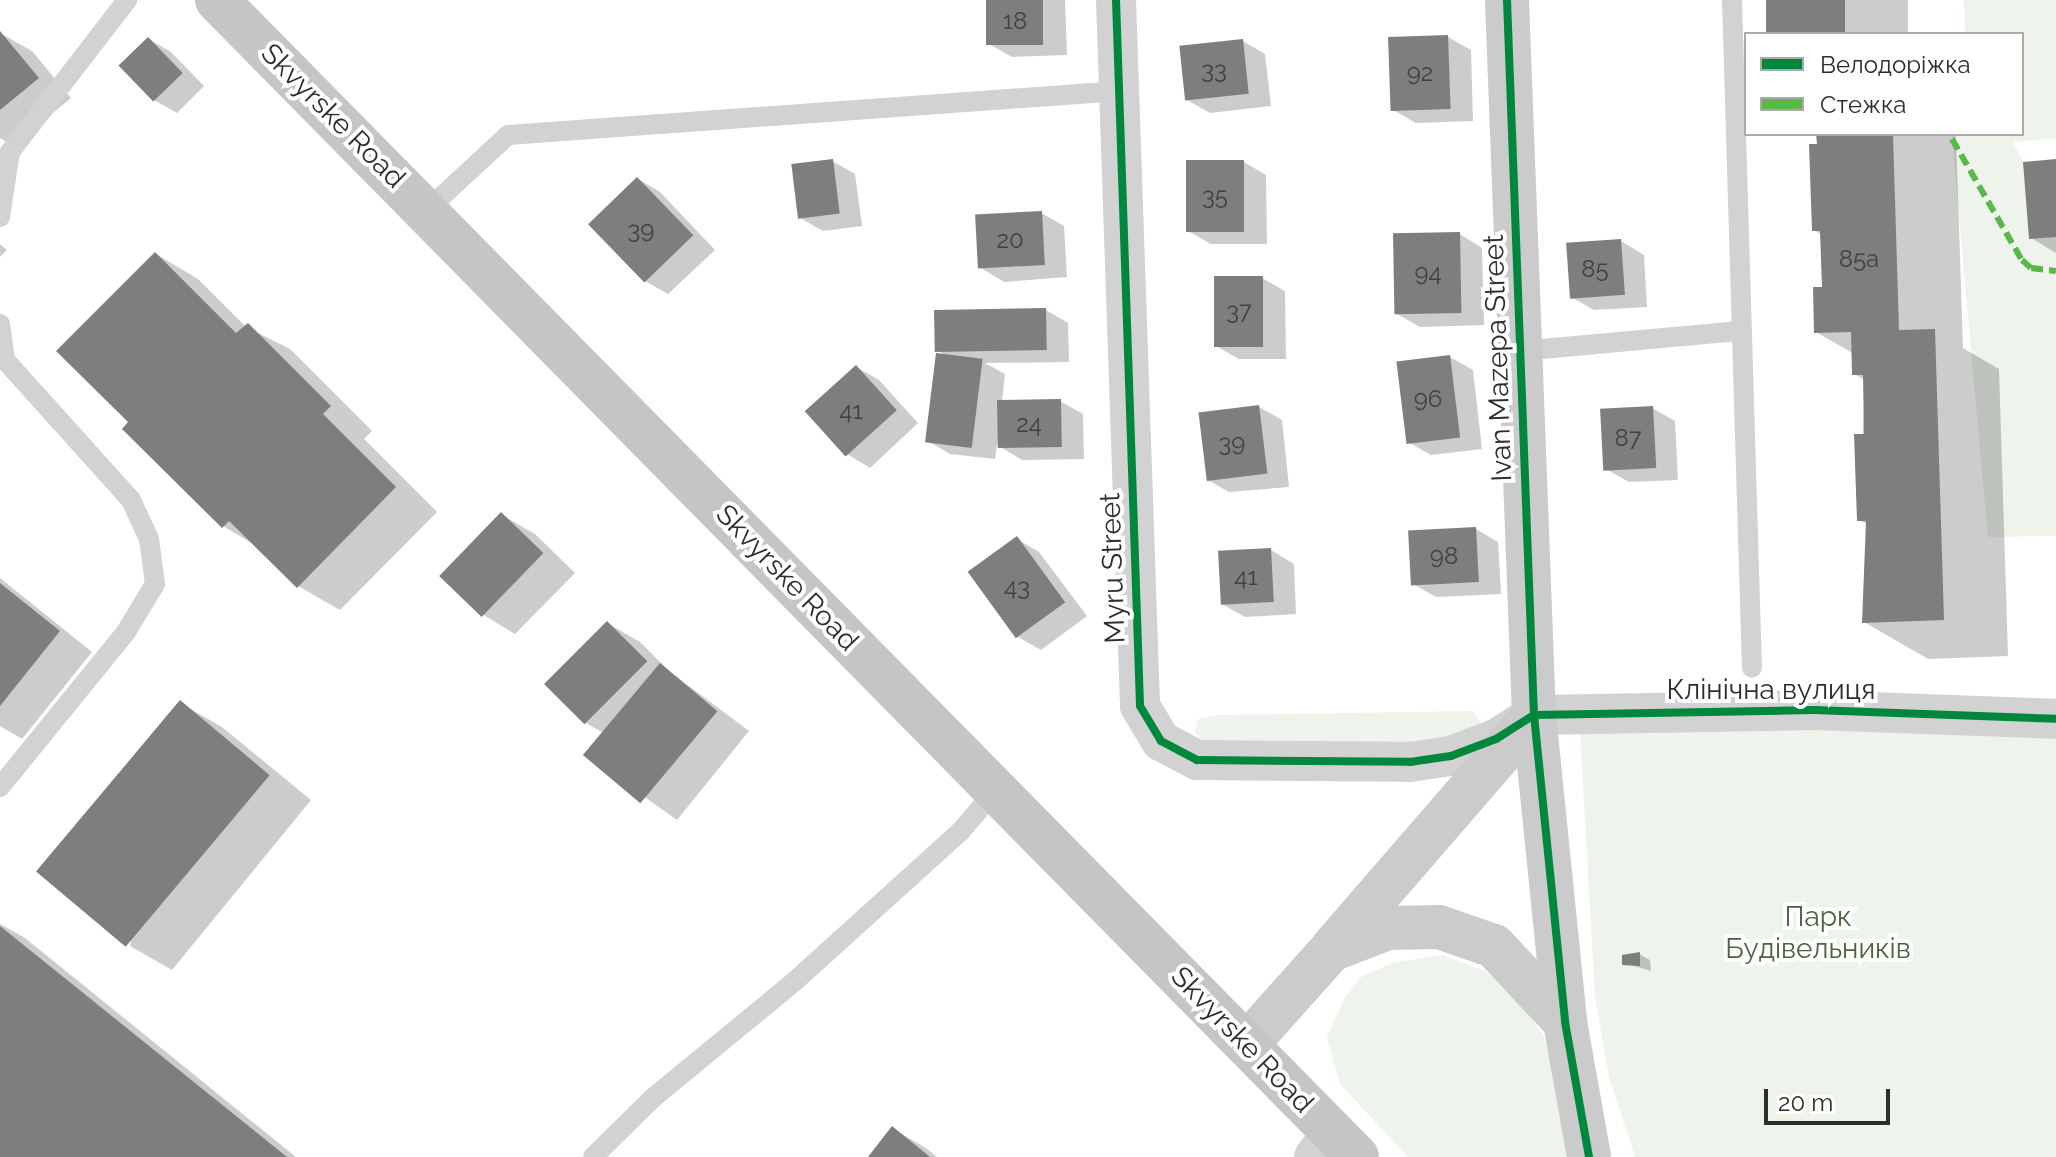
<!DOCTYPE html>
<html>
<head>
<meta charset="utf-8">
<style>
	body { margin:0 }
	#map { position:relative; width:2056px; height:1157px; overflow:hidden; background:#fff; font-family:Raleway,sans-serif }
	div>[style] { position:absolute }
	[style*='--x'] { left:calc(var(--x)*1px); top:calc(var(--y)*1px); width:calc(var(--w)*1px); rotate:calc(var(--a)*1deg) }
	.green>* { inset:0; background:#eef3eb }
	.shadow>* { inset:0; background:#0003; transform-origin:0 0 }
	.building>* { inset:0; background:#7e7e7e; transform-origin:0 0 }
	.lane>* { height:20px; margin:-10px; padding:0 10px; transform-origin:10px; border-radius:10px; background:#d2d2d2 }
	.street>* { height:40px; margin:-20px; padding:0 20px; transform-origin:20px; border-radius:20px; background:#d2d2d2 }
	.secondary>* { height:44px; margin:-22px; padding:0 22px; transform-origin:22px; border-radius:22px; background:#cbcbcb }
	.primary>* { height:44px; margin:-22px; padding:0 22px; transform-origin:22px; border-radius:22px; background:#c5c5c5 }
	.quiet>* { height:6px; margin-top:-3px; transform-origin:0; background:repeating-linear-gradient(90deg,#58b947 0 12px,transparent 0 18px) }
	.cycleway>* { height:8px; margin:-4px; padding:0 4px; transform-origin:4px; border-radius:4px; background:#00873e }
	span { translate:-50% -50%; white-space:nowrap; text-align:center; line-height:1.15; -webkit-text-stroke:8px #fff; paint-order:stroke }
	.number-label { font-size:24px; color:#414141 }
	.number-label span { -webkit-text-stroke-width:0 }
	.street-label { font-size:28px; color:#2d2d2d }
	.park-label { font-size:28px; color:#49653d }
	.legend { position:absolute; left:1744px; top:32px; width:280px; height:104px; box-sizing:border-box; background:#fff; border:2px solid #ababab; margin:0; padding:10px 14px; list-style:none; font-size:24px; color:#2d2d2d }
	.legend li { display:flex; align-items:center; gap:16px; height:40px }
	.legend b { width:40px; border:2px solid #ababab }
	.scale { position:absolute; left:1764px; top:1089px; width:126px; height:36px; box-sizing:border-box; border:4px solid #2d2d2d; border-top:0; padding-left:10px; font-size:24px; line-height:28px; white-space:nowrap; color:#2d2d2d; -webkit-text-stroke:6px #fff; paint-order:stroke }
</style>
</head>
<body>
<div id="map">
	<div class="green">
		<i style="clip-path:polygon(1964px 0,2056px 0,2056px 138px,2013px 142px,2023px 162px,2029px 239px,2056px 237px,2056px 536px,1988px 537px,1952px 139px,1952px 134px,2022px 134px,2022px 34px,1965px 34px)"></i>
		<i style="clip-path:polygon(1473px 711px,1482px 725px,1454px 742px,1208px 746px,1195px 733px,1198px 719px,1218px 715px)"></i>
		<i style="clip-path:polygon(1579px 714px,2056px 719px,2056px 1157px,1635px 1157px,1609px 1077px,1595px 997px)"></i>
		<i style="clip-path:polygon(1441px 955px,1485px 971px,1518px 998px,1544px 1037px,1570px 1137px,1566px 1157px,1408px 1157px,1340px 1084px,1327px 1037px,1344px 999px,1361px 977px,1392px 963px)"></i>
	</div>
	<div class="shadow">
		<i style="clip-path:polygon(988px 0,1065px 0,1067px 55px,1012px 57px,989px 44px)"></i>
		<i style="left:1768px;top:0;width:140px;height:34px"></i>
		<i style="clip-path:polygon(0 33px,32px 51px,71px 98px,13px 146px,0 138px)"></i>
		<i style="clip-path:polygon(1448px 37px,1471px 50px,1473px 121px,1416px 123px,1393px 110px)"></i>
		<i style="clip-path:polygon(149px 39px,171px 52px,204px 86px,177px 113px,154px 100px)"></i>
		<i style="clip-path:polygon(1243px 41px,1265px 54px,1271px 106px,1210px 113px,1187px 100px)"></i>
		<i style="clip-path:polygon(1818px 134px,1956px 134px,1963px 348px,1999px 369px,2008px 656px,1928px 659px,1864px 622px,1867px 524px,1859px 520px,1865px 380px,1854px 374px,1854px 354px,1816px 332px,1824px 289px,1822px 235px,1814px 230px)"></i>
		<i style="clip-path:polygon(832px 161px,855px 174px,862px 226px,823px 231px,800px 218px)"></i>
		<i style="clip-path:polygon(2056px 161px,2056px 253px,2031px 238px)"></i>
		<i style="clip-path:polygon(1244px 162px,1266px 175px,1267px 244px,1211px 244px,1188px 231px)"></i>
		<i style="clip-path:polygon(638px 179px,660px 192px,715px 250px,668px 294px,645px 281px)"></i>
		<i style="clip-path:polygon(1041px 213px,1064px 226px,1067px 277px,1004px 282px,981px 268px)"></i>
		<i style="clip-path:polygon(1460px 234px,1482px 248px,1484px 325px,1420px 327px,1397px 314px)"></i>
		<i style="clip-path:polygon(1621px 241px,1644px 255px,1647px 307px,1594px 310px,1571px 297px)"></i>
		<i style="clip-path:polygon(0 244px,7px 250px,0 257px)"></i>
		<i style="clip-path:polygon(156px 254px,198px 279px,246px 327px,290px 349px,372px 431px,364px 439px,437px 512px,340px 610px,298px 586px,258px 547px,223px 526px,131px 422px)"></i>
		<i style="clip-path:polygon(1262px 278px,1285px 291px,1286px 359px,1239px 359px,1216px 346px)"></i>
		<i style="clip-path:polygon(1046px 310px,1068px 323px,1069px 362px,985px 363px,1005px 374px,1002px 402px,1060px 401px,1083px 414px,1084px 459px,1022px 460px,997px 445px,995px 459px,950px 454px,928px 441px,949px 357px,936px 350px)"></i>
		<i style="clip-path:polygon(1450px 357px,1473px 370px,1482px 449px,1431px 455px,1408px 442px)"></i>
		<i style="clip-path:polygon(856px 367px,879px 380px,918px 423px,870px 468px,847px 454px)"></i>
		<i style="clip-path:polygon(1259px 407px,1282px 420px,1289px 487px,1229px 492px,1206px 479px)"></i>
		<i style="clip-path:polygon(1652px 408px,1675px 421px,1678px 480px,1629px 482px,1606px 469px)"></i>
		<i style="clip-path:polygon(502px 515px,535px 534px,575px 573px,515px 634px,482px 614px)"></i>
		<i style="clip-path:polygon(1476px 529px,1498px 542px,1501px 594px,1436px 597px,1413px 584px)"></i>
		<i style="clip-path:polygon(1017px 539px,1039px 552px,1087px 616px,1041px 650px,1018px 637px)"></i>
		<i style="clip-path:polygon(1271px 550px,1294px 564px,1296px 614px,1245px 617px,1222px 604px)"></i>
		<i style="clip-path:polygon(0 578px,92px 652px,22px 739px,0 726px)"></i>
		<i style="clip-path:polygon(607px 623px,640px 642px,669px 671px,749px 731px,677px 820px,587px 756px,605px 734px,586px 723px)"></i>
		<i style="clip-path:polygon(180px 703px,222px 727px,311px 800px,172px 970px,130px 946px)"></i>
		<i style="clip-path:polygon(0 924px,25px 938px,296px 1157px,0 1157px)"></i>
		<i style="clip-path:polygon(1639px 954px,1650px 960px,1651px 971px,1624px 963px)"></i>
		<i style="clip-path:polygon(893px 1129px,926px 1148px,937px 1157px,870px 1157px)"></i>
	</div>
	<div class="building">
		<i style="left:986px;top:0;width:57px;height:45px"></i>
		<i style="left:1766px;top:0;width:79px;height:34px"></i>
		<i style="clip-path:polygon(0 31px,39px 78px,0 110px)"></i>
		<i style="left:1448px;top:35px;width:74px;height:60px;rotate:88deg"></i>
		<i style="left:148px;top:37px;width:50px;height:41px;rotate:46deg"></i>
		<i style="left:1243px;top:39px;width:55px;height:64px;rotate:84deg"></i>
		<i style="clip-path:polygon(1816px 134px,1893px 134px,1899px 330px,1935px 329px,1944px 620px,1862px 623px,1866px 521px,1857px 521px,1854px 434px,1864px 434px,1863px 375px,1852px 375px,1851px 332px,1814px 333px,1813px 287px,1822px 287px,1820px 231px,1812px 231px,1809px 144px,1817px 144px)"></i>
		<i style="left:833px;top:159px;width:55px;height:42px;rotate:83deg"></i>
		<i style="clip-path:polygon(2056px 159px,2056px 237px,2029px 239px,2023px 162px)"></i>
		<i style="left:1186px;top:160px;width:58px;height:72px"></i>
		<i style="left:637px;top:177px;width:81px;height:68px;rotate:46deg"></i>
		<i style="left:1042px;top:211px;width:54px;height:67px;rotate:87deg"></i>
		<i style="left:1460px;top:232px;width:81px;height:67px;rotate:89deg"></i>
		<i style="left:1621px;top:239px;width:56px;height:55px;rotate:86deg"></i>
		<i style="clip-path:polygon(155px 252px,236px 333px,248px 323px,331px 406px,323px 414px,396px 487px,297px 588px,229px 521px,222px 528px,122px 429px,128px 422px,56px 351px)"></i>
		<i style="left:1214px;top:276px;width:49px;height:71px"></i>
		<i style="left:1046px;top:308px;width:42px;height:112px;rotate:89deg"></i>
		<i style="left:936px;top:353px;width:47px;height:90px;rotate:7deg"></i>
		<i style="left:1450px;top:355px;width:83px;height:54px;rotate:83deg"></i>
		<i style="left:856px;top:365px;width:61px;height:69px;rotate:48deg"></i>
		<i style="left:1061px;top:399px;width:48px;height:64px;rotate:89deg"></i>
		<i style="left:1259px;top:405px;width:69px;height:61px;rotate:83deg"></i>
		<i style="left:1653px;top:406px;width:62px;height:53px;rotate:87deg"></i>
		<i style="left:501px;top:512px;width:59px;height:89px;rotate:44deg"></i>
		<i style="left:1476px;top:527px;width:55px;height:68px;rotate:87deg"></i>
		<i style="left:1017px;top:536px;width:82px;height:61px;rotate:54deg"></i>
		<i style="left:1271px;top:548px;width:54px;height:53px;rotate:87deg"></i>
		<i style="clip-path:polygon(0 583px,60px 631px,0 706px)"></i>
		<i style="left:607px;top:621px;width:57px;height:89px;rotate:45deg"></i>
		<i style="left:660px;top:663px;width:75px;height:120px;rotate:40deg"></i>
		<i style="left:180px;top:700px;width:117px;height:224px;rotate:40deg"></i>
		<i style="clip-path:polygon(0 926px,287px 1157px,0 1157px)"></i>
		<i style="clip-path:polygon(1640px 952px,1640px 966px,1622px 965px,1622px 955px)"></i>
		<i style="clip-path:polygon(892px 1126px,930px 1157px,868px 1157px)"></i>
	</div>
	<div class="lane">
		<i style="--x:1732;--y:0;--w:668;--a:88.29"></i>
		<i style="--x:427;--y:210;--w:110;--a:-42.8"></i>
		<i style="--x:508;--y:135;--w:613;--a:-4.12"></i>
		<i style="--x:0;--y:217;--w:66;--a:-81.3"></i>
		<i style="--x:10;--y:152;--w:192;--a:-52.4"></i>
		<i style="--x:0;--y:324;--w:36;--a:82"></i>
		<i style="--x:5;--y:360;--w:188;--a:48"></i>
		<i style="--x:131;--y:500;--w:43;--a:65.2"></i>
		<i style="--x:149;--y:539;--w:45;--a:82.4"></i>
		<i style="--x:155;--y:584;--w:56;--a:121.1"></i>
		<i style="--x:126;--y:632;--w:200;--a:129.1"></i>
		<i style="--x:1520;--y:351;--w:219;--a:-5.2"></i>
		<i style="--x:593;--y:1157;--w:86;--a:-44.5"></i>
		<i style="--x:654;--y:1097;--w:183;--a:-39.4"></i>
		<i style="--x:795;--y:981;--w:222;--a:-42.1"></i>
		<i style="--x:960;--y:832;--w:55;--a:-49.4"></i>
	</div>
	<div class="street">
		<i style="--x:1116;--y:0;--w:706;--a:88.05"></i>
		<i style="--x:1140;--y:706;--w:41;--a:59"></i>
		<i style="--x:1161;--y:741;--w:41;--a:27.8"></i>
		<i style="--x:1197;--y:760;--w:213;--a:0.5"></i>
		<i style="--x:1410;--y:762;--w:41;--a:-8.3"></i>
		<i style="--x:1451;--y:756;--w:48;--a:-20.7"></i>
		<i style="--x:1496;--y:739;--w:45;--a:-32.3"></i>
		<i style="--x:1534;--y:715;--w:280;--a:-1"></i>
		<i style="--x:1814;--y:710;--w:242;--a:2.1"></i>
		<i style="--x:1314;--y:1157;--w:30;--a:-53"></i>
	</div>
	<div class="secondary">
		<i style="--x:1507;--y:0;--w:716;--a:87.84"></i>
		<i style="--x:1534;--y:715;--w:309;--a:84.2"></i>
		<i style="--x:1565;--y:1022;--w:137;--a:79.9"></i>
		<i style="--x:1334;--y:946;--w:306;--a:-49.1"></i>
		<i style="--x:1247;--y:1044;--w:126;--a:-48.2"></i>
		<i style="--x:1331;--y:950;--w:61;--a:-21.1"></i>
		<i style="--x:1388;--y:928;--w:51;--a:-1.1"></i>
		<i style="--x:1439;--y:927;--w:58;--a:19.1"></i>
		<i style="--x:1494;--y:946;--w:104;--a:46.9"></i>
	</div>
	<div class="primary">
		<i style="--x:217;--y:0;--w:1624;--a:45.42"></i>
	</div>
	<div class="quiet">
		<i style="--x:1952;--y:139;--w:140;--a:60"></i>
		<i style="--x:2022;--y:260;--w:12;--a:42"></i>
		<i style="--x:2031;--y:268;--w:25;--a:7"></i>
	</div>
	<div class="cycleway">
		<i style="--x:1116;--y:0;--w:706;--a:88.05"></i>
		<i style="--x:1140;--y:706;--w:41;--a:59"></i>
		<i style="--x:1161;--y:741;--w:41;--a:27.8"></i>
		<i style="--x:1197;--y:760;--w:213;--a:0.5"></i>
		<i style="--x:1410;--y:762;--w:41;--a:-8.3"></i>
		<i style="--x:1451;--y:756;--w:48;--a:-20.7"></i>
		<i style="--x:1496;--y:739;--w:45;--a:-32.3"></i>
		<i style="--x:1507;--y:0;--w:716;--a:87.84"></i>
		<i style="--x:1534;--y:715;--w:309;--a:84.2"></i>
		<i style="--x:1565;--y:1022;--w:137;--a:79.9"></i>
		<i style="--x:1534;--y:715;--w:280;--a:-1"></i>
		<i style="--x:1814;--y:710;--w:242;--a:2.1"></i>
	</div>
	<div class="number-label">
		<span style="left:1015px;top:21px">18</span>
		<span style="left:1214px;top:70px">33</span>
		<span style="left:1420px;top:73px">92</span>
		<span style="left:1215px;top:196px">35</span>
		<span style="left:641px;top:230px">39</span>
		<span style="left:1010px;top:240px">20</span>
		<span style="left:1859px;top:259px">85а</span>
		<span style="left:1595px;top:269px">85</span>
		<span style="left:1428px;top:273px">94</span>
		<span style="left:1239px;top:311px">37</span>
		<span style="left:1428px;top:399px">96</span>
		<span style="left:851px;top:411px">41</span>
		<span style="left:1029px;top:424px">24</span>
		<span style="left:1628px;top:438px">87</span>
		<span style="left:1232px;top:443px">39</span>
		<span style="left:1444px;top:556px">98</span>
		<span style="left:1246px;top:577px">41</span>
		<span style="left:1017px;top:587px">43</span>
	</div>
	<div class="street-label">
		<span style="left:333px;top:116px;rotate:45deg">Skvyrske Road</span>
		<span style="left:1498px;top:358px;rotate:-92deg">Ivan Mazepa Street</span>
		<span style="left:1113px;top:568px;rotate:-92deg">Myru Street</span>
		<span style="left:787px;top:578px;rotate:46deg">Skvyrske Road</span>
		<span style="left:1771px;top:690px">Клінічна вулиця</span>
		<span style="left:1242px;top:1040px;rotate:46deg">Skvyrske Road</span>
	</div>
	<div class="park-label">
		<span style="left:1818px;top:933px">Парк<br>Будівельників</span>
	</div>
	<ul class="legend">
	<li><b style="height:10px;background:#00873e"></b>Велодоріжка</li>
	<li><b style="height:10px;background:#58b947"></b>Стежка</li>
	</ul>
	<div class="scale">20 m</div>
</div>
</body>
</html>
